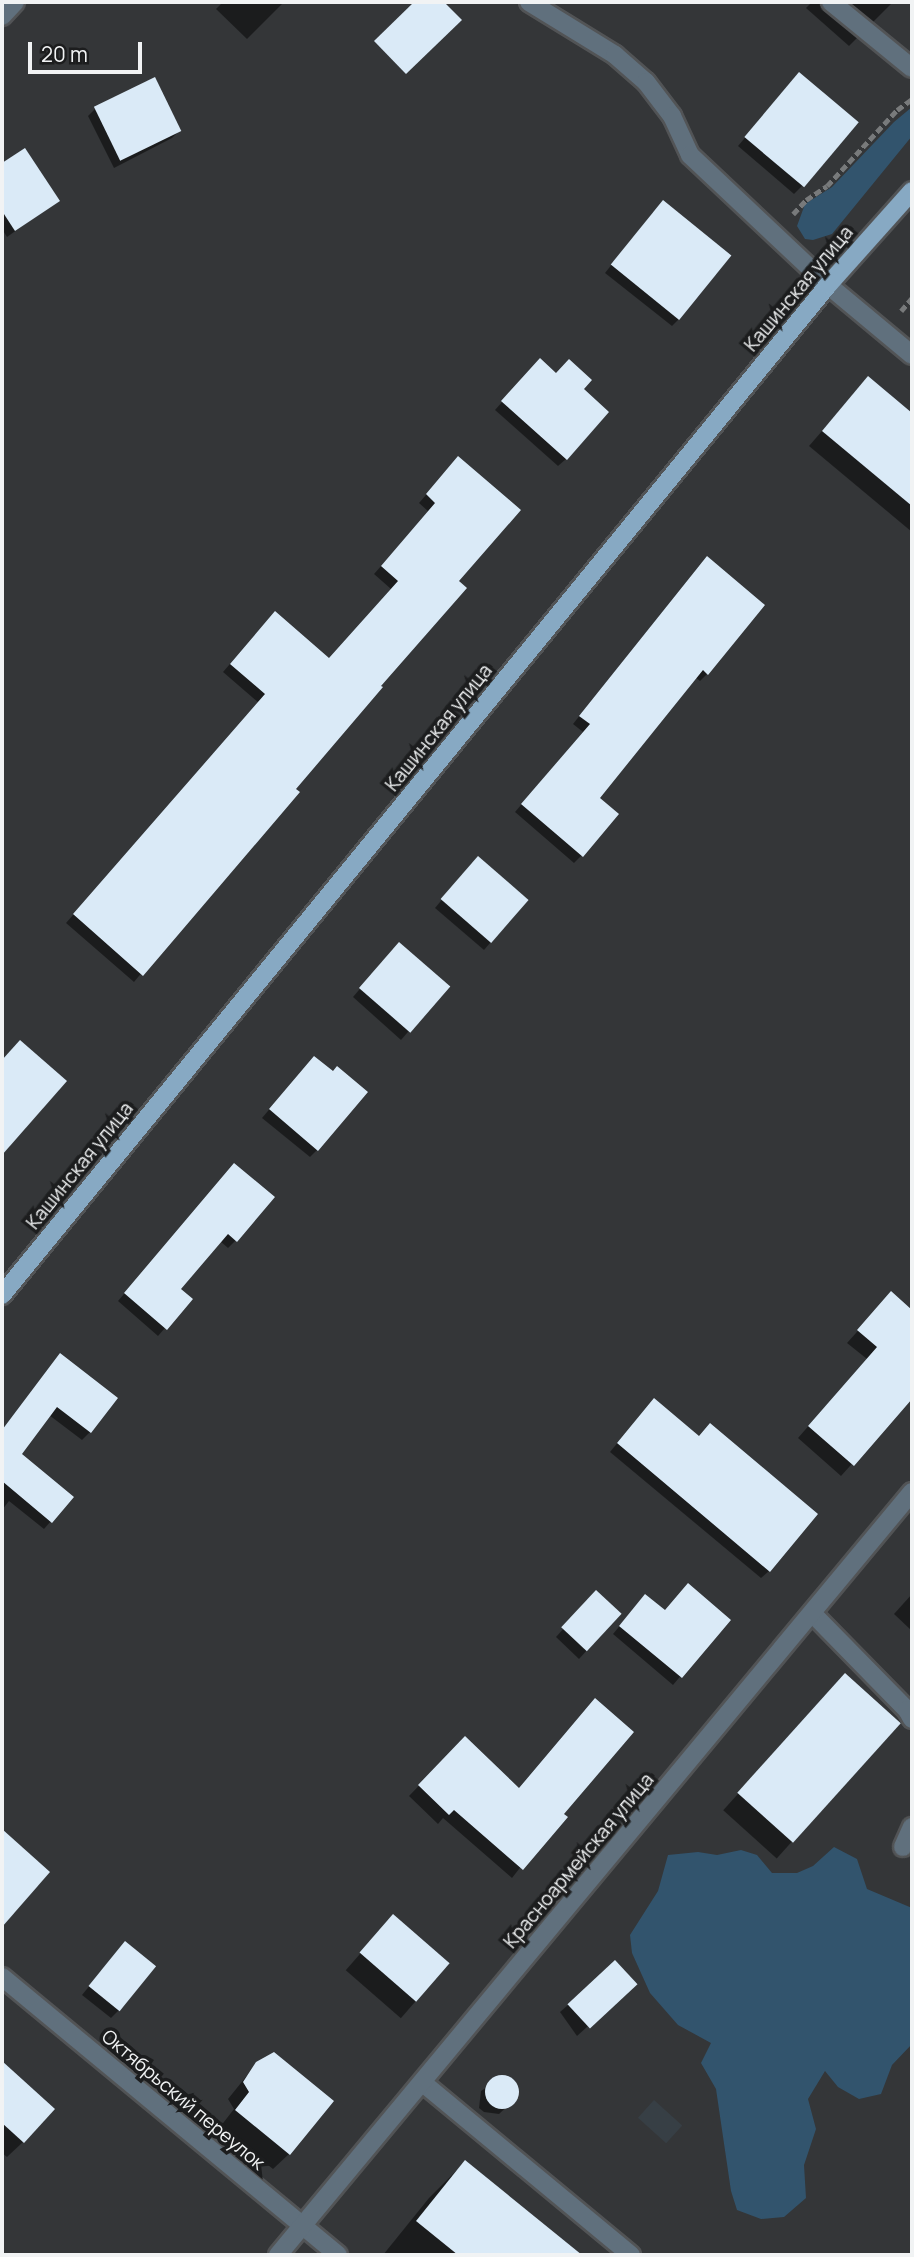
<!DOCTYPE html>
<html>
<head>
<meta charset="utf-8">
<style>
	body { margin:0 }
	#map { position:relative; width:914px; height:2257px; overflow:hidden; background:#343638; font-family:Manrope,sans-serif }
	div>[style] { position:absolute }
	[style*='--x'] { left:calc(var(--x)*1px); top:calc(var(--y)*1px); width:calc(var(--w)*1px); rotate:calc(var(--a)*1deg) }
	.built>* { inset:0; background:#373f45; transform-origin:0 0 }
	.green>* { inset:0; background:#32546d }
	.shadow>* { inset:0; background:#0007; transform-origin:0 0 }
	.building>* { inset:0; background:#daeaf7; transform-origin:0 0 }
	.round { border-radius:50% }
	.path>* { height:4.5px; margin-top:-2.25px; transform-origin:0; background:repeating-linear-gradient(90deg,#787a7b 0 7px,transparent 0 10.5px) }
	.roads { filter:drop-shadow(2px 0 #525456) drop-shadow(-2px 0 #525456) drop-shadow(0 2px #525456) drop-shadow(0 -2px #525456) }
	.minor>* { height:18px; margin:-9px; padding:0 9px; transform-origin:9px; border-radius:9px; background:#60707d }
	.major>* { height:18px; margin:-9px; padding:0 9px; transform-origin:9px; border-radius:9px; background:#87a9c3 }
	span { translate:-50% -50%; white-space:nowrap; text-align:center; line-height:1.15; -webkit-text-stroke:7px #1c1d1e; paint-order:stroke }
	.street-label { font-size:19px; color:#f1f3f4 }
	.frame { position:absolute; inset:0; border:4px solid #f1f3f4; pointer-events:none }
	.scale { position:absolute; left:28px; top:42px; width:114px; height:32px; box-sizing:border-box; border:4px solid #f1f3f4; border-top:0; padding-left:9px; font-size:21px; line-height:24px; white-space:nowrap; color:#f1f3f4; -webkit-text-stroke:5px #1c1d1e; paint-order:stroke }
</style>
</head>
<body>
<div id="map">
	<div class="built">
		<i style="left:654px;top:2100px;width:38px;height:24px;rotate:42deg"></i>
	</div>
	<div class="green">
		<i style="clip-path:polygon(912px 107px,912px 136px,832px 234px,813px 240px,805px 239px,797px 226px,805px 204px,832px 187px,894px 122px)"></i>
		<i style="clip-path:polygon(834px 1847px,857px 1859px,867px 1889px,912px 1908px,912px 2044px,892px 2065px,881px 2094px,859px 2099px,838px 2087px,825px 2071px,808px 2099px,816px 2129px,804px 2165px,806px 2198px,784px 2217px,761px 2219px,737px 2210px,731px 2191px,716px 2089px,701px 2063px,711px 2043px,678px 2025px,650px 1993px,632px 1953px,630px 1935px,658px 1891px,668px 1855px,698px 1852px,717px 1855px,741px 1850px,757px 1855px,772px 1873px,797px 1873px,813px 1866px)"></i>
	</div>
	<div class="shadow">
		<i style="clip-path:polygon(223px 2px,284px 2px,247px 39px,216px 9px)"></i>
		<i style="clip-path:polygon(812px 2px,893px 2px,849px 46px,806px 8px)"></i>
		<i style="clip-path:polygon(792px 82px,802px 186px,794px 194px,738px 146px)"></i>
		<i style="clip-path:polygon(95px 109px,179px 131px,172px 138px,114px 168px,88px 116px)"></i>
		<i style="clip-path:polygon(24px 150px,49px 207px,7px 237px,2px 229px,2px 165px)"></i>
		<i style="clip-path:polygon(655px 210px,679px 319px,672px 326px,605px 273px)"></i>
		<i style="clip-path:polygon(532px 368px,556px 375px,582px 389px,566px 459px,558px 466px,495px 410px)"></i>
		<i style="clip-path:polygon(868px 378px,912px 416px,912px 532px,809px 446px)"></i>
		<i style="clip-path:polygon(451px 466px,456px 581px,294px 789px,134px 982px,66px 923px,259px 703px,223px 672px,267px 621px,329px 660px,391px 589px,374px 574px,429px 512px,419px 503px)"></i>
		<i style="clip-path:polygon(699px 566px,707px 674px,700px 681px,695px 677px,597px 798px,582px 855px,574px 863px,515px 812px,583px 732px,573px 724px)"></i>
		<i style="clip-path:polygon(470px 866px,527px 900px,484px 950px,435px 908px)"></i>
		<i style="clip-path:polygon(391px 952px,447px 987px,401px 1040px,353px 997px)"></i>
		<i style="clip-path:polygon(306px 1066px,317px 1150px,310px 1157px,262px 1118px)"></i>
		<i style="clip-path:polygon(227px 1173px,235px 1241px,228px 1248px,220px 1241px,178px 1289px,165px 1328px,158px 1336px,118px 1301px)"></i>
		<i style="clip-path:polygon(891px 1294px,912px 1312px,912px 1397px,841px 1476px,798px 1438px,867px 1359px,847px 1343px)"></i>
		<i style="clip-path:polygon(53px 1363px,90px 1432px,82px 1440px,49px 1415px,19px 1454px,51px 1521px,44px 1529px,9px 1501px,2px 1510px,2px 1430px)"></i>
		<i style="clip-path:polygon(646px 1408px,769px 1571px,761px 1578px,610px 1452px)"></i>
		<i style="clip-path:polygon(912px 1594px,912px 1631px,894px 1614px)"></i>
		<i style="clip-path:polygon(589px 1600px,620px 1614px,579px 1659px,556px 1637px)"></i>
		<i style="clip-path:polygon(638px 1604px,664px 1612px,728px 1620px,673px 1685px,613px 1634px)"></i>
		<i style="left:845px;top:1675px;width:72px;height:182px;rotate:42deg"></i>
		<i style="clip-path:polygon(585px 1710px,562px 1814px,512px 1878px,443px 1818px,438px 1824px,409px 1796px,465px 1738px,518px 1789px)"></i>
		<i style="left:393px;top:1916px;width:73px;height:72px;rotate:41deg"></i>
		<i style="clip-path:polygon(118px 1951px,119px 2010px,111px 2018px,82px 1995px)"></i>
		<i style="clip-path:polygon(627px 1991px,577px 2036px,560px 2012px,568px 2005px)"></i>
		<i style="clip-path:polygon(257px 2063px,289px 2154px,273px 2169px,220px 2127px,234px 2109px,228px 2099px)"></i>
		<i style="clip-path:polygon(9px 2070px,23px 2142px,7px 2157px,2px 2153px,2px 2078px)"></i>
		<i style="clip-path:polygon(502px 2077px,516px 2086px,515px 2099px,499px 2114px,484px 2112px,479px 2108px,481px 2091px)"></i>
		<i style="clip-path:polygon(465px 2162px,579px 2255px,383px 2255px,429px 2198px)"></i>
	</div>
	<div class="building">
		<i style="clip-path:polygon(414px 2px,444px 2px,462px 20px,406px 74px,374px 41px)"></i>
		<i style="left:799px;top:72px;width:78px;height:85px;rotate:40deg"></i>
		<i style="left:155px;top:77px;width:60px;height:68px;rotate:64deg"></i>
		<i style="clip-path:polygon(25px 148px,60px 201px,15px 231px,2px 211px,2px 163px)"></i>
		<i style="left:663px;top:200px;width:88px;height:83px;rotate:39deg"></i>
		<i style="clip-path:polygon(540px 358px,556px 373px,569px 359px,592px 380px,584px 389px,609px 412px,567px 460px,501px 401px)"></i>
		<i style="clip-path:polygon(868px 376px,912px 413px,912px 506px,822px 431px)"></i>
		<i style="clip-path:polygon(458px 456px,521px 510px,459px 581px,467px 588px,381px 686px,383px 687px,296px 789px,300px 792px,143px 976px,73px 914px,265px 694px,230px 664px,275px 611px,329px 658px,398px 581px,381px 566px,435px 503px,426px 494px)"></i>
		<i style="clip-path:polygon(707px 556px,765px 605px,708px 675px,703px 670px,600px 798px,619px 814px,583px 857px,521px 804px,590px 724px,579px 716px)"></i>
		<i style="left:478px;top:856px;width:67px;height:57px;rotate:41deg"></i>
		<i style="left:399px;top:942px;width:68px;height:61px;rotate:41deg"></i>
		<i style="clip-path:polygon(20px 1040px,67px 1081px,2px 1155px,2px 1060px)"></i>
		<i style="clip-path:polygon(314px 1056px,333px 1071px,337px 1066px,368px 1092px,318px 1151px,269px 1109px)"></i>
		<i style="clip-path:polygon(234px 1163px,275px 1197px,237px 1242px,228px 1234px,181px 1289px,193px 1299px,167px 1330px,124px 1293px)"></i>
		<i style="clip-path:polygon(891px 1291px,912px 1310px,912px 1399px,854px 1466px,808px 1426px,877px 1347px,857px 1330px)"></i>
		<i style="clip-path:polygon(60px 1353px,118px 1398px,91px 1433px,57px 1407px,22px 1454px,74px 1497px,52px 1523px,2px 1481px,2px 1430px)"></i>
		<i style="clip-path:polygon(654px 1398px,699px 1436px,710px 1423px,818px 1514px,770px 1572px,617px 1443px)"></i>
		<i style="clip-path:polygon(688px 1583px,731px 1620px,682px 1678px,619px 1626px,645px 1594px,665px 1610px)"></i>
		<i style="left:596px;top:1590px;width:35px;height:51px;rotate:43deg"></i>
		<i style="left:845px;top:1673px;width:75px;height:161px;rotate:42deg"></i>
		<i style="clip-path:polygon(595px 1698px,634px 1732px,564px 1814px,568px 1817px,523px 1870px,454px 1810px,449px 1815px,418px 1785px,465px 1736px,519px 1788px)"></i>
		<i style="clip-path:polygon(2px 1829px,50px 1872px,2px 1927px)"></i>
		<i style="left:393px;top:1914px;width:75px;height:51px;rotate:41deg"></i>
		<i style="left:125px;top:1941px;width:40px;height:58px;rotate:39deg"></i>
		<i style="left:615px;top:1960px;width:33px;height:65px;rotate:47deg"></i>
		<i style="clip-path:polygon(274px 2052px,334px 2101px,290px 2155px,235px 2110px,249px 2092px,243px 2082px,256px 2062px)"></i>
		<i style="clip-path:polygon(2px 2061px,55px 2109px,24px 2143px,2px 2123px)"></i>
		<i class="round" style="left:485px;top:2075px;width:34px;height:34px"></i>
		<i style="clip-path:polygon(465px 2160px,582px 2255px,458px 2255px,416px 2221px)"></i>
	</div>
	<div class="path">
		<i style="--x:793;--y:214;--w:19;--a:-47"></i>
		<i style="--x:806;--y:200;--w:25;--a:-34"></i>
		<i style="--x:827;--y:186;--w:103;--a:-47.4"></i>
		<i style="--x:897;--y:110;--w:19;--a:-36"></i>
		<i style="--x:901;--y:311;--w:17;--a:-50"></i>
	</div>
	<div class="roads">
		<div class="minor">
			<i style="--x:529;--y:2;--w:101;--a:31.6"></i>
			<i style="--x:615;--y:55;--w:41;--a:41.1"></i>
			<i style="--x:646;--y:82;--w:43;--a:52.6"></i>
			<i style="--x:672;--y:116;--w:43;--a:65.2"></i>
			<i style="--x:690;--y:155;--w:190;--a:43.3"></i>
			<i style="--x:828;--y:285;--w:109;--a:39.8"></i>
			<i style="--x:831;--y:2;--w:104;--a:39.2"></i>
			<i style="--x:2;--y:16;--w:19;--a:-47"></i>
			<i style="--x:812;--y:1613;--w:136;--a:45.6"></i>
			<i style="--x:907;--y:1710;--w:10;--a:61"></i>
			<i style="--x:903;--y:1847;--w:22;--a:-66"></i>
			<i style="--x:2;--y:1977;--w:436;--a:39.6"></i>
			<i style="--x:423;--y:2083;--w:270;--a:39.6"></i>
			<i style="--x:278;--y:2255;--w:992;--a:-50.28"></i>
		</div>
		<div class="major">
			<i style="--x:2;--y:1295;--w:1305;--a:-50.72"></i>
			<i style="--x:828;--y:285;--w:126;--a:-48.2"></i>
		</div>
	</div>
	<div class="street-label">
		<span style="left:799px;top:289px;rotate:-50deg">Кашинская улица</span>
		<span style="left:439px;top:728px;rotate:-51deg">Кашинская улица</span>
		<span style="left:80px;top:1166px;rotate:-51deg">Кашинская улица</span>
		<span style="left:579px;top:1861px;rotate:-50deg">Красноармейская улица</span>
		<span style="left:183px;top:2100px;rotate:40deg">Октябрьский переулок</span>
	</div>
	<div class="frame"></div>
	<div class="scale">20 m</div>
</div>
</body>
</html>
